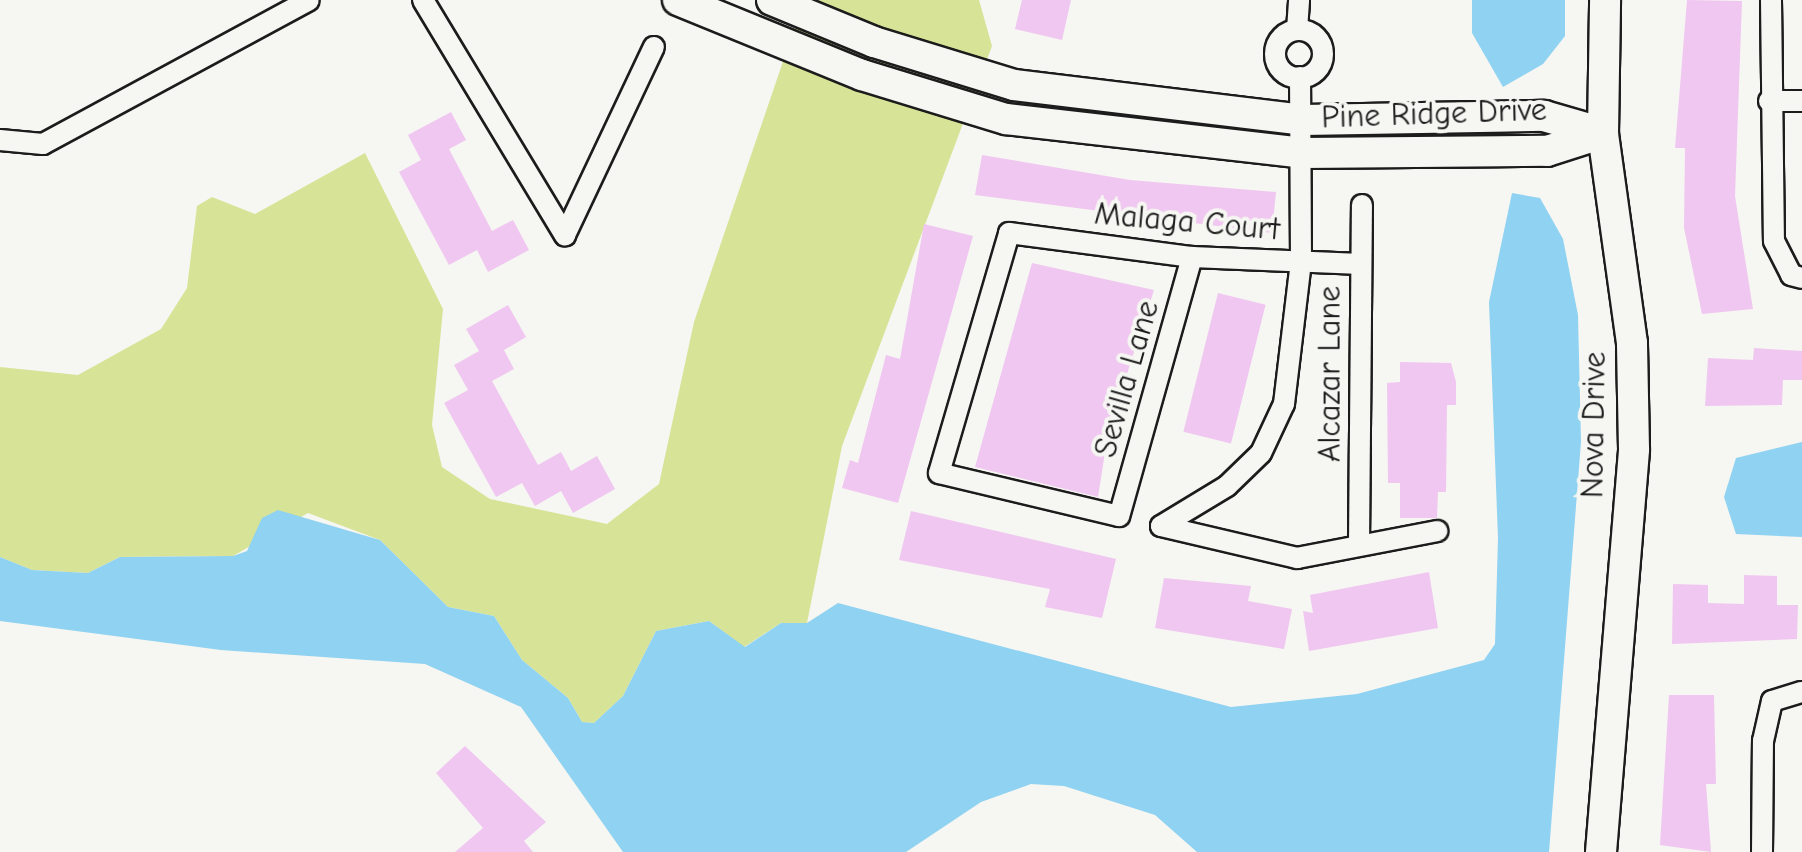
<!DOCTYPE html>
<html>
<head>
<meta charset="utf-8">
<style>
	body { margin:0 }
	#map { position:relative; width:1802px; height:852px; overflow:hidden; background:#f6f6f2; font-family:"Comic Neue",sans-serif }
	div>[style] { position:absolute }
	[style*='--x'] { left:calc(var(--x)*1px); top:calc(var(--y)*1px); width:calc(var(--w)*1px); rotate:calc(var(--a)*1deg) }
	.green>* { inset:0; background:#d7e497 }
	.water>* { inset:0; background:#8fd2f1 }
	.building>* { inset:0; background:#f0c7f0; transform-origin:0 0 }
	.roads { filter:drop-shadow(2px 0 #1c1c1c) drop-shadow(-2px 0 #1c1c1c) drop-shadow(0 2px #1c1c1c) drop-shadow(0 -2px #1c1c1c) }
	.street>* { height:20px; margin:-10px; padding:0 10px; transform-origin:10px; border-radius:10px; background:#f6f6f2 }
	.street>.ring { margin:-10px; padding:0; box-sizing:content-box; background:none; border:20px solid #f6f6f2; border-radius:50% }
	.secondary>* { height:30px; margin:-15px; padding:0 15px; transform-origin:15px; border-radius:15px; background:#f6f6f2 }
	span { translate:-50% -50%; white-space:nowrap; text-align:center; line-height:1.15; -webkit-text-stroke:8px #f6f6f2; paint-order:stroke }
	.street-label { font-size:32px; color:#1c1c1c }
</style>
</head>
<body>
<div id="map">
	<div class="green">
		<i style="clip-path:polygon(817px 0,979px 0,992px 46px,842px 446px,807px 623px,781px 623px,744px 647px,709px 621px,656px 631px,623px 696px,594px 723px,582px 722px,568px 698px,522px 660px,494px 616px,448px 607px,380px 540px,308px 513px,233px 556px,120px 557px,88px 573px,32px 570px,0 557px,0 367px,78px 375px,161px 329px,187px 288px,197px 206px,212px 197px,255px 214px,365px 153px,443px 309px,432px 425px,442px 467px,490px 499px,607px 524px,659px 484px,694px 322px,801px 9px)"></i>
	</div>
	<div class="water">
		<i style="clip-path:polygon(1472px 0,1565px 0,1565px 36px,1543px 64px,1503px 87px,1472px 33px)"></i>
		<i style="clip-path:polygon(1512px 193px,1540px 198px,1563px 239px,1578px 315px,1581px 442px,1549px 852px,1197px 852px,1155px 815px,1064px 786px,1031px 784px,981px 802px,906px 852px,623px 852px,521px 707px,425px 664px,221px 650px,0 621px,0 557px,32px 570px,88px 573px,120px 557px,233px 556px,247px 551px,262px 518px,278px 510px,380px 540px,448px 607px,494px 616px,522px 660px,568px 698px,582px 722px,594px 723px,623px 696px,656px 631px,709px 621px,745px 647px,781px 623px,807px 623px,838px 603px,1231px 707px,1357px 694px,1484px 660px,1495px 644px,1498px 538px,1489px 302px)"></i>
		<i style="clip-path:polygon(1802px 442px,1802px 537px,1736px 534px,1724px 497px,1736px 458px)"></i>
	</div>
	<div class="building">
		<i style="clip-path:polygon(1022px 0,1071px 0,1062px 40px,1015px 29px)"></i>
		<i style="clip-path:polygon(1687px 0,1742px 1px,1735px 196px,1753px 309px,1702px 314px,1684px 228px,1685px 148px,1675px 148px)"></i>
		<i style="clip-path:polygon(451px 112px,466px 140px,449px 149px,492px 231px,513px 220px,529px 250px,488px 272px,477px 250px,449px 265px,399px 172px,421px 160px,408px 135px)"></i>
		<i style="clip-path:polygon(982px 155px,1130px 180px,1276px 192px,1272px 233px,975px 195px)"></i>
		<i style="clip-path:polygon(924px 224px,973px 236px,898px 503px,842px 488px,850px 460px,858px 463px,886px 355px,900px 359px)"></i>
		<i style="clip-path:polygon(1032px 263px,1154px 290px,1108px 433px,1098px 497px,975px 467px)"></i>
		<i style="left:1218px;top:293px;width:49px;height:143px;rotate:14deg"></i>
		<i style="clip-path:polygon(508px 305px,526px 337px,504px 350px,514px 369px,492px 381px,538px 465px,561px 452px,571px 471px,597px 456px,615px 489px,573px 513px,561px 491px,535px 506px,522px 483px,496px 497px,444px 403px,468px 390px,454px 365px,479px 351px,466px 329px)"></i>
		<i style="clip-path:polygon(1754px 348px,1802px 351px,1802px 380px,1783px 380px,1782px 405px,1705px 406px,1708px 358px,1753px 360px)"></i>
		<i style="clip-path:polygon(1400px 362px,1451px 363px,1456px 382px,1456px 405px,1447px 405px,1446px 492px,1438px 492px,1437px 518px,1400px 518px,1400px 483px,1388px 483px,1387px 383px,1400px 382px)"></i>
		<i style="clip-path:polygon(911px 511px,1116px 559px,1102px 618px,1045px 607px,1050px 589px,899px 560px)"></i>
		<i style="clip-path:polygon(1429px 572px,1438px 628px,1309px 651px,1303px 611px,1313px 613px,1310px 595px)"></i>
		<i style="clip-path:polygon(1744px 575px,1777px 576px,1777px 605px,1798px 605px,1797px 639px,1672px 644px,1673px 584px,1708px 585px,1708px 603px,1744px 604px)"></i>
		<i style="clip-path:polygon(1164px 578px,1251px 586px,1248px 601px,1292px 609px,1284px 649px,1155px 628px)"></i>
		<i style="clip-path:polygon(1669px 695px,1714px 695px,1716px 784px,1706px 784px,1711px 852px,1660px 845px)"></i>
		<i style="clip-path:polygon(465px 746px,546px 822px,524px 841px,533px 852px,455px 852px,483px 828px,436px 773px)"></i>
	</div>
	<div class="roads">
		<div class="street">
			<i style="--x:423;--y:0;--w:275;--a:58.9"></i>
			<i style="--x:565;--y:235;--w:208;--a:-64.7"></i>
			<i style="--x:1771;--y:0;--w:241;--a:89.3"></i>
			<i style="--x:1774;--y:241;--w:38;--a:63"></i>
			<i style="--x:1791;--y:275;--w:11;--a:15"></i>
			<i style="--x:1297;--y:30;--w:30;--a:-86"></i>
			<i class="ring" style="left:1275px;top:30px;width:28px;height:28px"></i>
			<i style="--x:1769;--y:101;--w:33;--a:0"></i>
			<i style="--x:0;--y:140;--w:43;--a:5.3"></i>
			<i style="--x:43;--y:144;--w:302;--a:-28.4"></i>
			<i style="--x:1192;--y:257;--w:269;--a:105.7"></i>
			<i style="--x:1119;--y:516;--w:185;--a:-166.6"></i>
			<i style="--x:939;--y:473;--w:250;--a:-73.7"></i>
			<i style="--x:1009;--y:233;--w:185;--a:7.5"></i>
			<i style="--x:1192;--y:257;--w:169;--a:2.4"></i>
			<i style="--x:1161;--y:526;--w:77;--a:-31.2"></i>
			<i style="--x:1227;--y:486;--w:47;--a:-44.1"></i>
			<i style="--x:1261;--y:453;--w:54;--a:-64.9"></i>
			<i style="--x:1284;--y:404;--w:143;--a:-83.2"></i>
			<i style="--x:1301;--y:262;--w:185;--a:-90.3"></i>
			<i style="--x:1161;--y:526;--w:140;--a:13.2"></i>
			<i style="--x:1297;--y:558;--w:143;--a:-10.9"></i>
			<i style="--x:1359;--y:544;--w:339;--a:-89.5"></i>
			<i style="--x:1762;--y:852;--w:111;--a:-89.5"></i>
			<i style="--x:1763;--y:741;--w:41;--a:-77.3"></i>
			<i style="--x:1772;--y:701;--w:31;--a:-17"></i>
		</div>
		<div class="secondary">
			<i style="--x:678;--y:0;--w:199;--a:22.2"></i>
			<i style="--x:862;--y:75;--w:151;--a:17"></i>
			<i style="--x:1006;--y:119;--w:299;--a:6.5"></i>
			<i style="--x:1303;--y:153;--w:244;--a:-0.5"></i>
			<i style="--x:1547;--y:151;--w:59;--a:-17.8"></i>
			<i style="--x:772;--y:0;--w:110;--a:22.4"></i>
			<i style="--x:874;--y:42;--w:146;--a:17.1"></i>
			<i style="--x:1014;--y:85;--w:291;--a:6.9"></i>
			<i style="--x:1303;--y:120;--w:241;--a:-1"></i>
			<i style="--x:1544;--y:116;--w:61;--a:16.1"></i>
			<i style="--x:1601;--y:852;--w:404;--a:-85.3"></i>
			<i style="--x:1634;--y:449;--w:106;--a:-91.1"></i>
			<i style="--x:1632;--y:343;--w:212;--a:-97.9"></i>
			<i style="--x:1603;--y:133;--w:133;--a:-89.1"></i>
		</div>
	</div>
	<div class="street-label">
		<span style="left:1434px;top:114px;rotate:-2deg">Pine Ridge Drive</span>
		<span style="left:1187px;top:222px;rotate:5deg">Malaga Court</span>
		<span style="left:1330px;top:374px;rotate:-90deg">Alcazar Lane</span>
		<span style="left:1127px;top:379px;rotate:-74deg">Sevilla Lane</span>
		<span style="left:1594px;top:425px;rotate:-89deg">Nova Drive</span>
	</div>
</div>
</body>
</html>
